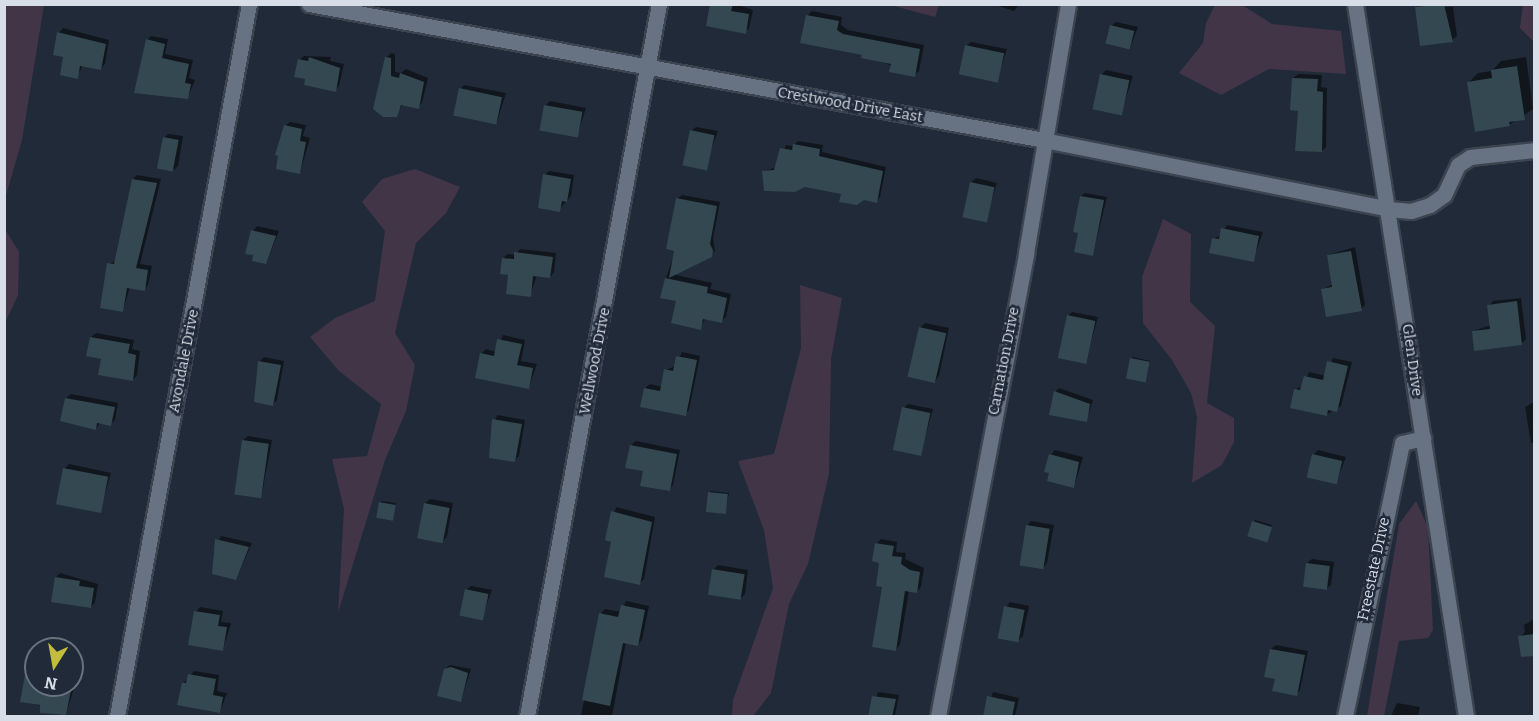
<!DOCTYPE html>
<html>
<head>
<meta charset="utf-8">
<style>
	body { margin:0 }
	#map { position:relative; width:1539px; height:721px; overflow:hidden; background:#202a38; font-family:Bitter,serif }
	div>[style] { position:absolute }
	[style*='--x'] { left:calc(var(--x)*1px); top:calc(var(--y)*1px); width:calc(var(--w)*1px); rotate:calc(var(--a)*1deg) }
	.green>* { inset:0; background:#423548 }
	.shadow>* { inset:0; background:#0007 }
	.building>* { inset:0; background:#334850; transform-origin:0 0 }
	.roads { filter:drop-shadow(2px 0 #3b444f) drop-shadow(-2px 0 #3b444f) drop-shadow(0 2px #3b444f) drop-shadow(0 -2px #3b444f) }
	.minor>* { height:15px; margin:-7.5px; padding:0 7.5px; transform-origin:7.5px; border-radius:7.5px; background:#677383 }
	span { translate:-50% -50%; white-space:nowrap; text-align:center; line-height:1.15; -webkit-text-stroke:5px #202a38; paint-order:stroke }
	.street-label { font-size:15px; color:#d8dee8 }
	.frame { position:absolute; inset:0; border:6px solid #d8dee8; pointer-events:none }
	.north { position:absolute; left:24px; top:637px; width:60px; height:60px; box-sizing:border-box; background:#202a38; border:2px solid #6a727e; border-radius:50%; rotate:191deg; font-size:16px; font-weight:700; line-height:24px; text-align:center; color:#d8dee8 }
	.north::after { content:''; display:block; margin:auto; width:21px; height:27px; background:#c3bd3e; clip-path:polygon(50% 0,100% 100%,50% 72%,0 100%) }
</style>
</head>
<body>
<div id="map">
	<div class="green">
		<i style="clip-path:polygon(5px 4px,44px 5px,22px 140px,5px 199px)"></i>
		<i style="clip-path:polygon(1523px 4px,1534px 5px,1534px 42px,1520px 28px)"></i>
		<i style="clip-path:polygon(890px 5px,939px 5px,935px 17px)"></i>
		<i style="clip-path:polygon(1215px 5px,1242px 5px,1272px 24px,1341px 31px,1346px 74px,1269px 69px,1221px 95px,1179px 73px,1203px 43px,1206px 23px)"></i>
		<i style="clip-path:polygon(415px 169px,460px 187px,446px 213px,416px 243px,395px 333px,415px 365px,406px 411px,385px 460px,338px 613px,344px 509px,332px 459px,367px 456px,381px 404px,339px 371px,310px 337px,335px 318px,375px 301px,385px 231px,362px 202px,382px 179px)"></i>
		<i style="clip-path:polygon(1163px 219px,1191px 234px,1190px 302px,1215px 326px,1207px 403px,1234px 418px,1234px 442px,1222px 465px,1192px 483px,1197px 417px,1191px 393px,1172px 360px,1143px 323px,1142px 277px)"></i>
		<i style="clip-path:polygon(5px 229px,19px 252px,18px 295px,5px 323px)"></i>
		<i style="clip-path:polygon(800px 285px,842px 298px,831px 359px,829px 474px,808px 564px,789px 604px,771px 693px,753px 716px,732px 716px,733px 700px,773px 588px,764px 530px,738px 461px,774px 454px,801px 348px)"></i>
		<i style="clip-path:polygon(1416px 501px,1428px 527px,1433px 630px,1428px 638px,1399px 641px,1384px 716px,1367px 716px,1399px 524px)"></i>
	</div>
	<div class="shadow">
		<i style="clip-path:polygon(711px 4px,735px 4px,753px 10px,749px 28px,745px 32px)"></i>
		<i style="clip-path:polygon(992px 4px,1019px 4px,1014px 11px)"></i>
		<i style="clip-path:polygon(1419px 4px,1422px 4px,1419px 8px,1453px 7px,1457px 36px,1452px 40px,1416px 8px)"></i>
		<i style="clip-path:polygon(812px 11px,842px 17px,841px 25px,848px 30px,924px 45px,919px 71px,914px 75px,863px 54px,807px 16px)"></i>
		<i style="clip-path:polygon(1116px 22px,1138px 27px,1130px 48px,1111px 26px)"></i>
		<i style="clip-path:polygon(63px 28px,109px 40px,105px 64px,100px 69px,83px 65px,77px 77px,65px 56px,59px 33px)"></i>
		<i style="clip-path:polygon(151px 36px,168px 39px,165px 54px,193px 60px,189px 78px,195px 80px,188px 97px,147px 40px)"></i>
		<i style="clip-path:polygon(971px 42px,1007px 49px,997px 80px,966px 46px)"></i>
		<i style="clip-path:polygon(391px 53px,395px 54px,395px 72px,401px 73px,406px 69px,428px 78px,422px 103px,418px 107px,403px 104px,396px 115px,386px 58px)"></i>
		<i style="clip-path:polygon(304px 56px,331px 57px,330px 61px,344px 64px,339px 86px,335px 90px,307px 78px,299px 60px)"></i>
		<i style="clip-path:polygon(1526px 57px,1533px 109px,1509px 125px,1469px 82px,1478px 73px,1492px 71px,1501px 61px)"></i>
		<i style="clip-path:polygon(1106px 70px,1133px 76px,1121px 113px,1102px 74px)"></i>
		<i style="clip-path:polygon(1298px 74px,1322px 75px,1321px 87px,1327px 88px,1326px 147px,1322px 151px,1299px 109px,1293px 78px)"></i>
		<i style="clip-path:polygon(464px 85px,506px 93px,497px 122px,460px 89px)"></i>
		<i style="clip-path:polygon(550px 101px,586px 108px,577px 136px,545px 106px)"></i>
		<i style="clip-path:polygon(290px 122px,306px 125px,303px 136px,310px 138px,300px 173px,285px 126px)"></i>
		<i style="clip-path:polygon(696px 127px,718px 131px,704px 168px,691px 131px)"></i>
		<i style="clip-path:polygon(168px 134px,183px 136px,178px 166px,174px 170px,164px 138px)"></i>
		<i style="clip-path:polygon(798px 141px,823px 145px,822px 152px,886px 167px,880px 197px,876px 201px,764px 172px,776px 167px,786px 145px,793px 146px)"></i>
		<i style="clip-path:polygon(549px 171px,574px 175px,571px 196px,559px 210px,545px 175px)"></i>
		<i style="clip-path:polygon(137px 175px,161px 179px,140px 264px,152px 266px,148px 285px,144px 290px,130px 287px,123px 310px,109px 264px,117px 260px,133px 179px)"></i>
		<i style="clip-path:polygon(976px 178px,997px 183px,985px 221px,971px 182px)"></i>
		<i style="clip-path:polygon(1085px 193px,1107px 197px,1093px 254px,1080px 232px,1081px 196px)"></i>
		<i style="clip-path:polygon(682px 195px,720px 202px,713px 238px,715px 251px,672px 274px,712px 283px,710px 289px,731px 294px,726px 317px,721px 321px,706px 318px,700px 328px,666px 278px,676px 249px,677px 199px)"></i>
		<i style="clip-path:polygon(1227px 225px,1263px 232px,1253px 260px,1213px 239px,1221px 235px)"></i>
		<i style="clip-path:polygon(257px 226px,279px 231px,266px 263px,253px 231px)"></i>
		<i style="clip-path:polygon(1355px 247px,1365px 305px,1361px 309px,1323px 289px,1333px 284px,1328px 255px)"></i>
		<i style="clip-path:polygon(520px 249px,556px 253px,554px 272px,550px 277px,537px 275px,530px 296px,510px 274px,503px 259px,507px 254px,516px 255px)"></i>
		<i style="clip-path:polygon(1521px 298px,1526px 339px,1522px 343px,1473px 331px,1491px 325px,1489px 306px,1493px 301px)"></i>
		<i style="clip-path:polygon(1072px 312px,1098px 317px,1085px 363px,1068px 316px)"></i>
		<i style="clip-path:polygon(925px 323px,949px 328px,939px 376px,935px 381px,920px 328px)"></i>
		<i style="clip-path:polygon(96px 333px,134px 340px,132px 349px,140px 351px,137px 375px,133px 380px,103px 358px,91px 337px)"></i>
		<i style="clip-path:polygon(503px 335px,525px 340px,521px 361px,537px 364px,529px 387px,481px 354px,486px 349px,496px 352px)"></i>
		<i style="clip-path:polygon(682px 352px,700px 356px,689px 410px,685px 414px,645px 388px,650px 384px,662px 387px,666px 370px,675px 366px)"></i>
		<i style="clip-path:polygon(264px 357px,284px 361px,277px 400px,273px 404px,259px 362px)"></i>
		<i style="clip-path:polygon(1133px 357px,1150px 361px,1145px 381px,1131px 359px)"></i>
		<i style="clip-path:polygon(1333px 358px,1352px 362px,1341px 406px,1326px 415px,1296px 389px,1303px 386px,1309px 372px,1326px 376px)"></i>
		<i style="clip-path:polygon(1059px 388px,1093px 400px,1086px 421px,1055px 392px)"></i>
		<i style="clip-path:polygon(71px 394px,118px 403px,115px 420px,110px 424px,100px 422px,96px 429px,66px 398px)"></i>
		<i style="clip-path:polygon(1534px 402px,1534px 443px,1531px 443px,1525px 407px)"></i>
		<i style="clip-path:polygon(908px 404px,933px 409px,920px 455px,904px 408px)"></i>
		<i style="clip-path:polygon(497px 415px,525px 420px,519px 456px,515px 460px,491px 435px)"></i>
		<i style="clip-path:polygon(248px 436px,272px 440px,262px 493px,257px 497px,243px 440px)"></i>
		<i style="clip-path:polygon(636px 441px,680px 450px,673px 485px,669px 490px,645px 470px,631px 445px)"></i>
		<i style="clip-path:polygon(1055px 450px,1083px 457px,1074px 487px,1051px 455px)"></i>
		<i style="clip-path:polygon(1318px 450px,1346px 457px,1336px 483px,1314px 454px)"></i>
		<i style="clip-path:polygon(69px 464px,111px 473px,100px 512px,64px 469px)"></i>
		<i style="clip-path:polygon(711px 491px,729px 493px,725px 512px,709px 493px)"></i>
		<i style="clip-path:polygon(430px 499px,453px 503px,447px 536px,443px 541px,425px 503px)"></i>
		<i style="clip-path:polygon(382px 501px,396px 503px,392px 520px,380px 503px)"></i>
		<i style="clip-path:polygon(616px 507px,655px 517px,644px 579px,640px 583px,613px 540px,607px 539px)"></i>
		<i style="clip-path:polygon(1255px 520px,1272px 525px,1266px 540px,1254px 522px)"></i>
		<i style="clip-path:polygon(1031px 521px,1054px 525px,1047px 563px,1043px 568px,1027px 526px)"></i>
		<i style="clip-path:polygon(221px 536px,252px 543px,236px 579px,218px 555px,213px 554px)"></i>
		<i style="clip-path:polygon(881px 539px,897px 542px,896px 552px,906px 553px,905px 559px,924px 568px,921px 587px,917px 591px,909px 590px,900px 645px,896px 649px,876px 544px)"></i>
		<i style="clip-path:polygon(1312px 559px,1334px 562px,1331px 585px,1326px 589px,1307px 563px)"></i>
		<i style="clip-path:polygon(718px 565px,748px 570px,745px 594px,741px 598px,713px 570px)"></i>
		<i style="clip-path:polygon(60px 573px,98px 584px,95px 602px,91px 607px,56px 577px)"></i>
		<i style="clip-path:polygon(471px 586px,492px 590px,481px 619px,466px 590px)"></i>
		<i style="clip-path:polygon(626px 601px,649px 606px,642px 640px,638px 644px,626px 642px,612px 716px,581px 716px,601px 613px,605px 609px,621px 612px)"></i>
		<i style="clip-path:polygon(1010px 602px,1029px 606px,1023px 636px,1019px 640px,1006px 607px)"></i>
		<i style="clip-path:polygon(200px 607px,223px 611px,221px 622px,231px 623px,223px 649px,196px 612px)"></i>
		<i style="clip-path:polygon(1534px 619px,1534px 654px,1523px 656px,1520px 637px,1525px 632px,1524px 625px)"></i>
		<i style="clip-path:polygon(1276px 645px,1308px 651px,1300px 690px,1296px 695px,1271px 649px)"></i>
		<i style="clip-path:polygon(450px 665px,471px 669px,461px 700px,445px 669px)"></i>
		<i style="clip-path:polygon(194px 671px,219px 675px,217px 691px,227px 693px,220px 712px,183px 684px)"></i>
		<i style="clip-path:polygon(36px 674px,36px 685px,76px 682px,66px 714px,21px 700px)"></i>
		<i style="clip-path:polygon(878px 692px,899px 695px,895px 716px,870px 716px)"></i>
		<i style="clip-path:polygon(993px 692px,1019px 698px,1015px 716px,985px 716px)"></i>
		<i style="clip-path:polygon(1397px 703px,1420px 707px,1418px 716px,1391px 716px)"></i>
	</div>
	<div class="building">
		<i style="clip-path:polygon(710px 4px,733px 4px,731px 11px,749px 14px,746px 34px,706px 26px)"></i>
		<i style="clip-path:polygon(1444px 4px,1453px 42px,1420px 46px,1415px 7px)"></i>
		<i style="clip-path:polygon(806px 15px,839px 21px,837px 30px,843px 34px,920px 49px,915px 77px,889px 72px,891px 64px,861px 58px,862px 55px,800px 43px)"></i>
		<i style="left:1110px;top:25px;width:25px;height:19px;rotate:14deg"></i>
		<i style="clip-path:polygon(57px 32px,106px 44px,101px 70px,80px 66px,78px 79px,60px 75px,63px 57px,53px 55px)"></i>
		<i style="clip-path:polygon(146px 39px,165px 44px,162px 58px,189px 64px,185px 83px,191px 84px,188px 99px,134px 93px)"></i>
		<i style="left:965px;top:45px;width:40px;height:30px;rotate:12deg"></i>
		<i style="clip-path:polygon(309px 57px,340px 68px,336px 92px,304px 85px,305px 79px,294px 77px,298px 59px,308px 61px)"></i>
		<i style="clip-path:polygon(385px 57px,391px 58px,391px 76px,399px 78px,400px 73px,424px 82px,419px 109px,401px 105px,397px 117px,383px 117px,373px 109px)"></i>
		<i style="clip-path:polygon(1517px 66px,1525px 120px,1509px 122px,1510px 126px,1475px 132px,1467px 82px,1492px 78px,1491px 70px)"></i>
		<i style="left:1100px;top:74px;width:30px;height:36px;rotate:12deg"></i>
		<i style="clip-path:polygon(1292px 78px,1318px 79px,1317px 91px,1323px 92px,1322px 152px,1295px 151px,1298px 111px,1290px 110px)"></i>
		<i style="left:459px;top:88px;width:44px;height:28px;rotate:12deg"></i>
		<i style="left:544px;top:105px;width:39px;height:26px;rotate:10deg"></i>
		<i style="clip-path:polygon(284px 125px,302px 129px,300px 141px,306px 142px,300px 174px,276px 169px,278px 156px,275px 155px)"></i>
		<i style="left:690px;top:130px;width:25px;height:36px;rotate:12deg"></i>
		<i style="left:163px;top:137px;width:16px;height:32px;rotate:11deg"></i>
		<i style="clip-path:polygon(793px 144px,820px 149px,819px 156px,883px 171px,877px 203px,864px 200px,857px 205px,839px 202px,841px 194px,805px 187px,795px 192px,764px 191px,762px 171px,774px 170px,780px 148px,792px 150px)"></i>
		<i style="clip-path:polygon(543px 174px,571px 179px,567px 202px,562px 201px,560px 212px,538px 208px)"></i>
		<i style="clip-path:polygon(132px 179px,157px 183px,136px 268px,148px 270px,145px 291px,127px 288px,123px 312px,100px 308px,107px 263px,114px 264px)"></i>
		<i style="left:970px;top:182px;width:25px;height:36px;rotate:12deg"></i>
		<i style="clip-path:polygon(1080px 196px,1104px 200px,1093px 256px,1074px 252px,1078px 233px,1073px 232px)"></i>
		<i style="clip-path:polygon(676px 198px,717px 206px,710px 244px,713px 250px,712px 257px,669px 278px,674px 251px,666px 249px)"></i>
		<i style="clip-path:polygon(1221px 228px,1259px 236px,1254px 262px,1209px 253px,1212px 238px,1219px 239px)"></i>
		<i style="clip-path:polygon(251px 230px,276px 236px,266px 264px,252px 261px,253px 255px,245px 254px)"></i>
		<i style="clip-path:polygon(1351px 251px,1362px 311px,1326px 317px,1321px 289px,1332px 287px,1327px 255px)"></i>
		<i style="clip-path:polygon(514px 252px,553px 257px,550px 278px,533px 276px,531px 297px,506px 294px,508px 275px,500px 274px,502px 258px,514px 259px)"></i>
		<i style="clip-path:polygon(665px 278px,708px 287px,707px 293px,727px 298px,722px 323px,703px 319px,701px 330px,671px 323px,676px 301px,660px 298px)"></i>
		<i style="clip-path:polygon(1517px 301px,1522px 345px,1474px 351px,1472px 331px,1490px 329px,1487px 305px)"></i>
		<i style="left:1067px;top:315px;width:29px;height:44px;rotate:12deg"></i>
		<i style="left:919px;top:327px;width:28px;height:51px;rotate:13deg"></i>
		<i style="clip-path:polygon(90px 337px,130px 344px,128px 353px,136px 355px,133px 381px,98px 375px,101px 359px,86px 356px)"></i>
		<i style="clip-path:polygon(497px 339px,522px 344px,517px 365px,533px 368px,529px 389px,475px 378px,480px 353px,494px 356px)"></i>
		<i style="clip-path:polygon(676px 356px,697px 360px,686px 416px,640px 407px,644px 388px,660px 391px,664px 369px,673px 371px)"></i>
		<i style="left:1130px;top:358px;width:20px;height:21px;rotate:11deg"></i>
		<i style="clip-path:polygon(258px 361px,281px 365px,273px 406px,254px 402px)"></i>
		<i style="clip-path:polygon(1327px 361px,1348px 366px,1337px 412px,1328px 410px,1327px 416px,1290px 408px,1294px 389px,1300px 390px,1304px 376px,1323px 380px)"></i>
		<i style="clip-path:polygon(1054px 391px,1090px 404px,1087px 422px,1049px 415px)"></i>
		<i style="clip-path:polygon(65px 398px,115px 407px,111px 426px,97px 423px,96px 430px,60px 421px)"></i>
		<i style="left:902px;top:407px;width:29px;height:44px;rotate:12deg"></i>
		<i style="clip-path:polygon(492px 419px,522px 424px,515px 462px,489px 458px)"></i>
		<i style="left:242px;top:440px;width:27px;height:55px;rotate:8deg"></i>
		<i style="clip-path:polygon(630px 445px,677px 454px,670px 491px,640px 486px,643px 471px,625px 468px)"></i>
		<i style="clip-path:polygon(1049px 454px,1079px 462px,1074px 488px,1047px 481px,1049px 473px,1044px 472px)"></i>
		<i style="left:1312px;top:454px;width:31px;height:24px;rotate:13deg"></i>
		<i style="left:63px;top:468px;width:46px;height:37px;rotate:11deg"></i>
		<i style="left:708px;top:492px;width:20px;height:20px;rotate:6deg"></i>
		<i style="left:379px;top:502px;width:17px;height:16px;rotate:10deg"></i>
		<i style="left:424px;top:503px;width:26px;height:36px;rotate:11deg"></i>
		<i style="clip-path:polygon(611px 511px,652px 522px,640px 585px,604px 577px,611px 542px,605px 540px)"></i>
		<i style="left:1252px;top:521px;width:21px;height:16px;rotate:17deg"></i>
		<i style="left:1026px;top:525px;width:24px;height:41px;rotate:9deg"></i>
		<i style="clip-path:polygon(215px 539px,249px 547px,236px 580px,212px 574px)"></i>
		<i style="clip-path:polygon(875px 543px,894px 546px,892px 556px,902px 557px,901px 564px,910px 570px,920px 572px,917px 593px,905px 591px,896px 651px,872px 647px,882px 587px,876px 586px,879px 563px,872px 561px)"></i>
		<i style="left:1306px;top:563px;width:24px;height:24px;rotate:7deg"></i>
		<i style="left:712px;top:569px;width:33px;height:26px;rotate:9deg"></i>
		<i style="clip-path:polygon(55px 577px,80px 581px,79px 586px,94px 588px,91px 608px,51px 602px)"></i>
		<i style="left:465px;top:589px;width:24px;height:27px;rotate:12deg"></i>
		<i style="clip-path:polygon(621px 605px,645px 610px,638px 646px,623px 643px,610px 706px,582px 700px,599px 613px,618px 617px)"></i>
		<i style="left:1004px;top:606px;width:21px;height:33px;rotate:11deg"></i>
		<i style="clip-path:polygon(194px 611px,220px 615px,218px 626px,227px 627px,223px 651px,188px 645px)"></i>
		<i style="clip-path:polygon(1534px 634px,1534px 656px,1521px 657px,1518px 636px)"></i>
		<i style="clip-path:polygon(1270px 649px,1305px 655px,1297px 696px,1272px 691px,1275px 679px,1264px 677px)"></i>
		<i style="clip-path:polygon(29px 653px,36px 654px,36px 685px,72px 685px,66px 715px,40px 713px,40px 705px,20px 702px)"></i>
		<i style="clip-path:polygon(451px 667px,468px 673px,461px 702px,437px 696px,444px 669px)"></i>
		<i style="clip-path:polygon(188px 674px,216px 679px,213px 695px,223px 697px,220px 713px,177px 705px,182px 683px,186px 683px)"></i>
		<i style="clip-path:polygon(872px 696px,896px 699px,892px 717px,868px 717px)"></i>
		<i style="clip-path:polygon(987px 696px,1015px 702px,1012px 717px,983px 717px)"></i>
	</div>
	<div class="roads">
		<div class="minor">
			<i style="--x:309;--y:4;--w:747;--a:10.48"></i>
			<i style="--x:1044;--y:140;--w:352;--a:11.3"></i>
			<i style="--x:1389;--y:209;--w:22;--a:5"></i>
			<i style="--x:1411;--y:211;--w:20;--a:-18"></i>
			<i style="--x:1430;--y:205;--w:17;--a:-36"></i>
			<i style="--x:1444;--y:195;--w:33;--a:-65"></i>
			<i style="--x:1458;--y:165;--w:14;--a:-34"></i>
			<i style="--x:1470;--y:157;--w:64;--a:-6.2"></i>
			<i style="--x:1355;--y:4;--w:721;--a:81.14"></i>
			<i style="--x:117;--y:716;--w:724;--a:-79.5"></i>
			<i style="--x:527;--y:716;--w:724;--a:-79.5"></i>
			<i style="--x:938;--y:716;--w:471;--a:-79.2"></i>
			<i style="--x:1026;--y:253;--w:253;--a:-80.4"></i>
			<i style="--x:1345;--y:716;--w:279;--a:-78.2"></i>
			<i style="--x:1402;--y:443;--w:22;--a:-13"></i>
		</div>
	</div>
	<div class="street-label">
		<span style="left:850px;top:105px;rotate:10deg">Crestwood Drive East</span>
		<span style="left:1412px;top:360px;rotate:82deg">Glen Drive</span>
		<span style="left:184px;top:361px;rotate:-79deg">Avondale Drive</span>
		<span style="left:595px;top:361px;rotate:-79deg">Wellwood Drive</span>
		<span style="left:1004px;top:361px;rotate:-79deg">Carnation Drive</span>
		<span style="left:1374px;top:569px;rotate:-78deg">Freestate Drive</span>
	</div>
	<div class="frame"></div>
	<div class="north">N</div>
</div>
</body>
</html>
